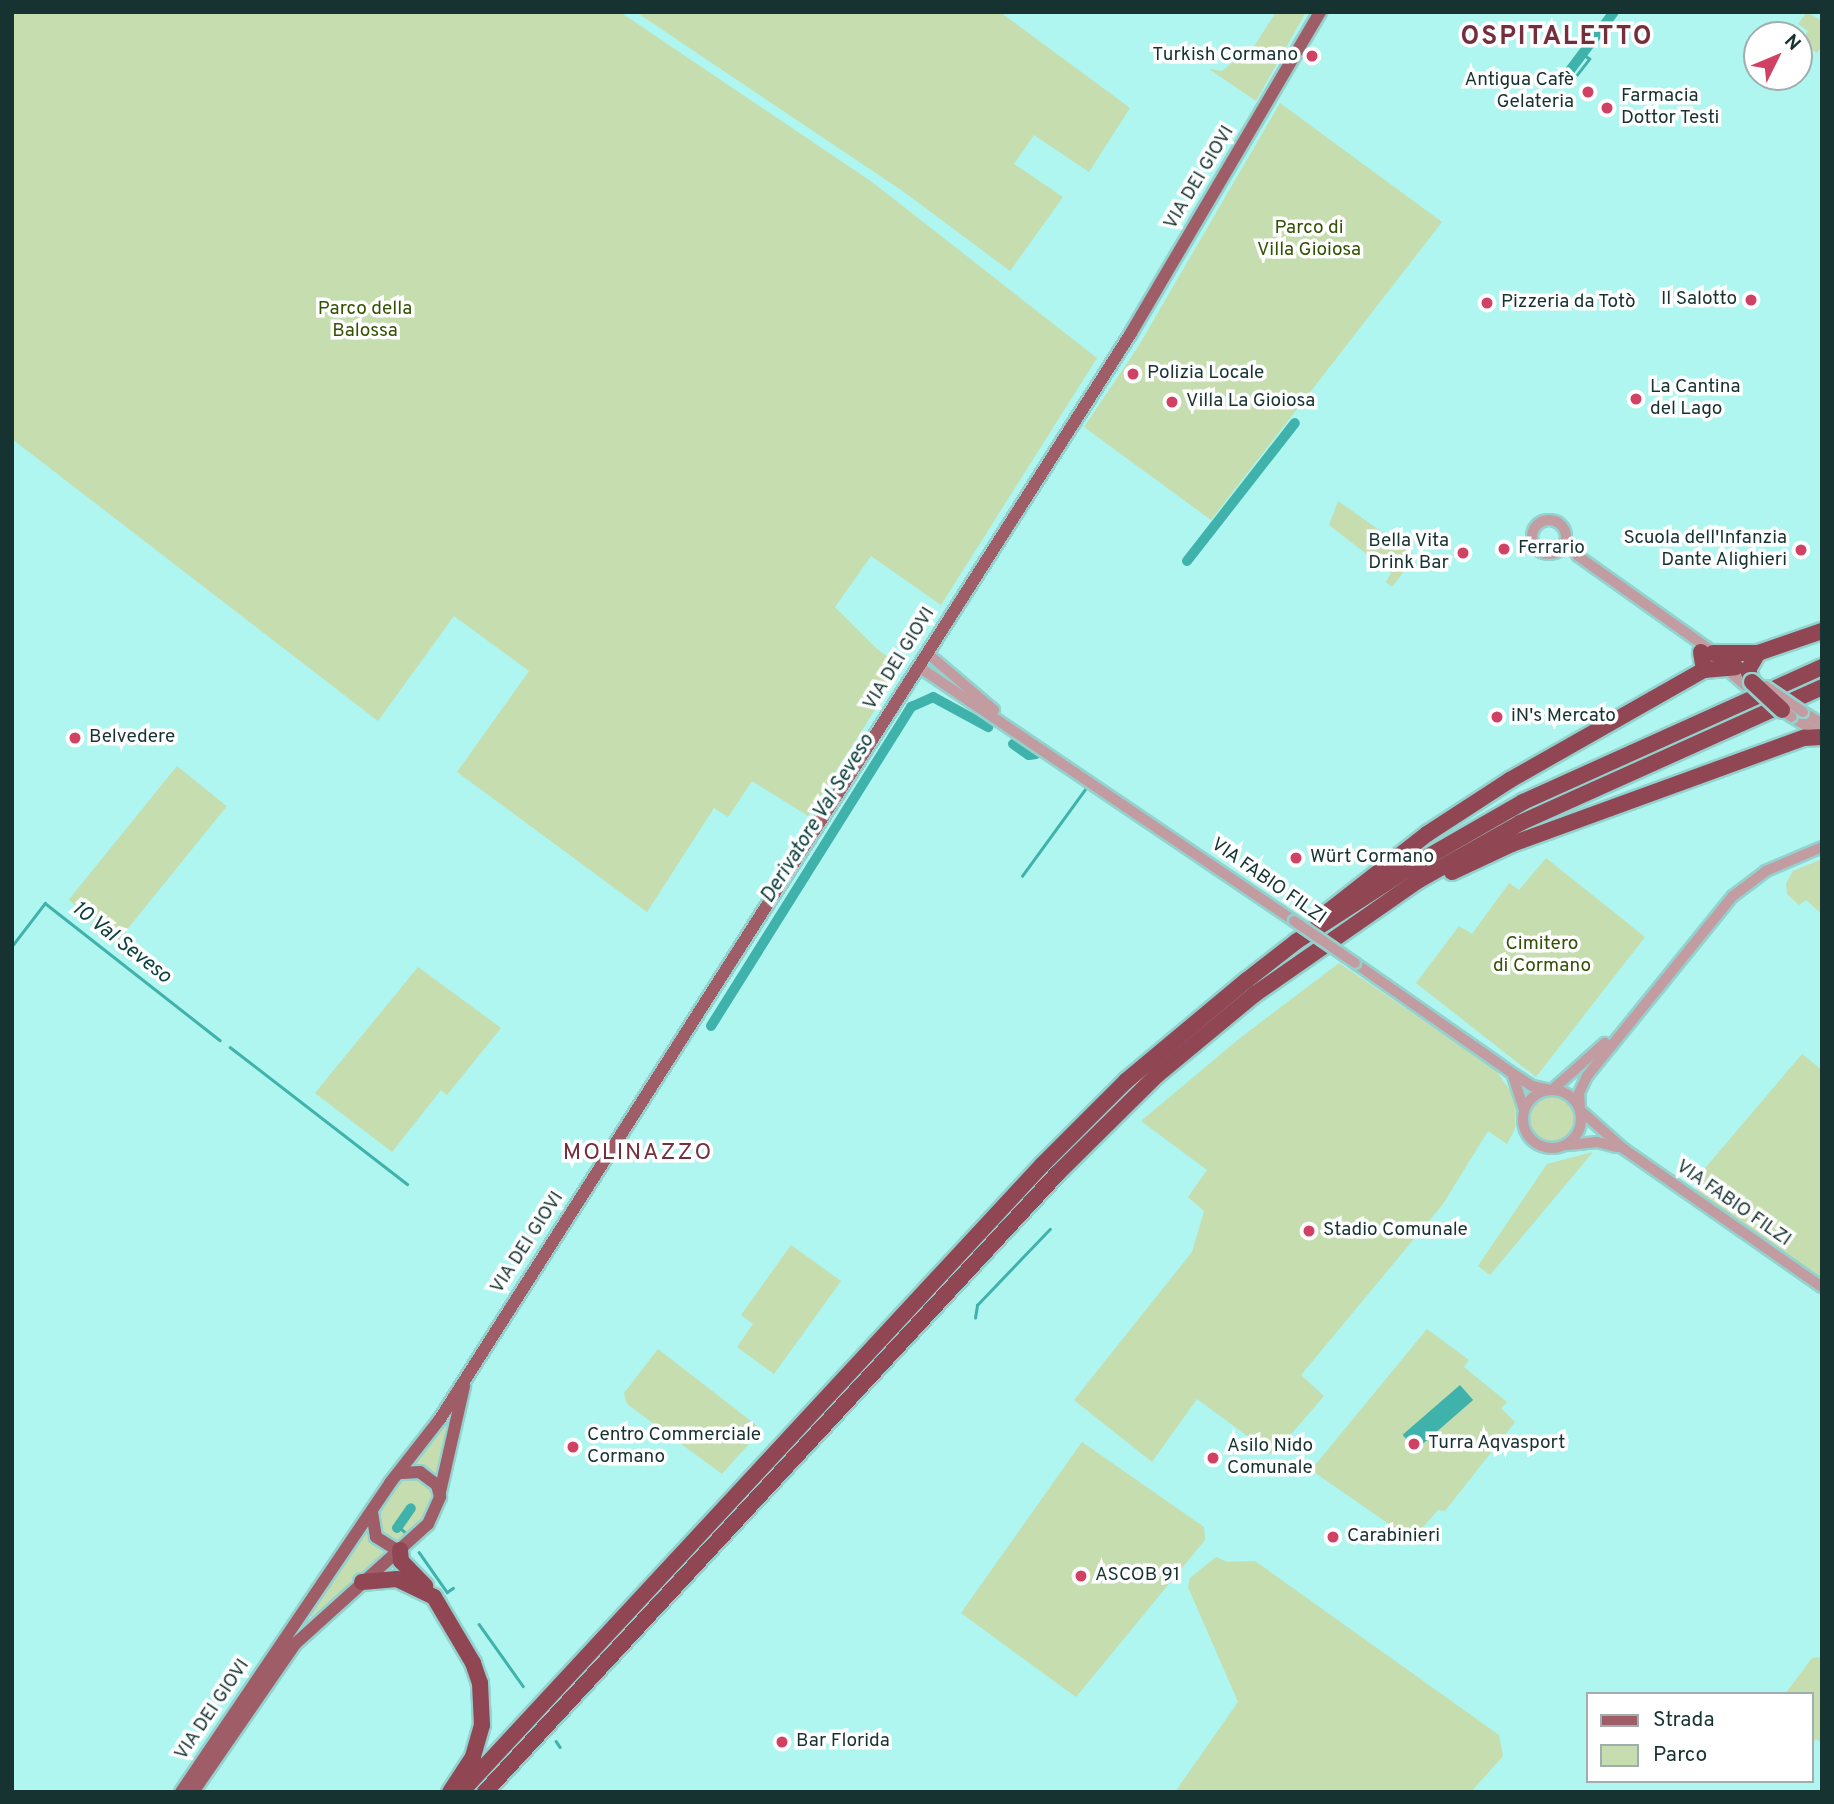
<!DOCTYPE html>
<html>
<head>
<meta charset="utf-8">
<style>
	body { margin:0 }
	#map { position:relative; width:1834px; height:1804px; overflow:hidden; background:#aff5f0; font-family:Overpass,sans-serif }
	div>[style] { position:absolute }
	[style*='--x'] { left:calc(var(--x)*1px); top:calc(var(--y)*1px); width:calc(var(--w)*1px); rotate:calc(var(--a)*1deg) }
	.green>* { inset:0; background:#c5ddaf; transform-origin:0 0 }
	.round { border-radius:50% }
	.water>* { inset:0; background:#40b2ac; transform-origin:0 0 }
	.stream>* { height:2.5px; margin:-1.25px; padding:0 1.25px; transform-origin:1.25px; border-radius:1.25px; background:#40b2ac }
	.canal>* { height:10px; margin:-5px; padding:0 5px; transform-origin:5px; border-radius:5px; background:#40b2ac }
	.roads { filter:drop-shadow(2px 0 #93d2ce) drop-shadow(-2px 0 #93d2ce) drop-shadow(0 2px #93d2ce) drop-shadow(0 -2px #93d2ce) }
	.minor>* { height:10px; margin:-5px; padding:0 5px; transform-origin:5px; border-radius:5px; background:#c29ca0 }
	.minor>.ring { margin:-5px; padding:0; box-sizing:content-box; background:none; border:10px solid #c29ca0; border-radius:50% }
	.major>* { height:12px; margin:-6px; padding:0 6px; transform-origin:6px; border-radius:6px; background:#9e5d67 }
	.highway>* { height:16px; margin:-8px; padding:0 8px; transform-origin:8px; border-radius:8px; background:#904653 }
	.bridges { filter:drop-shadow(2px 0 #93d2ce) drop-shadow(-2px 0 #93d2ce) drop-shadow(0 2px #93d2ce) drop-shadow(0 -2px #93d2ce) }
	.minor-bridge>* { height:10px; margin:-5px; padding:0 5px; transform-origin:5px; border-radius:5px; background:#c29ca0 }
	.highway-bridge>* { height:16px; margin:-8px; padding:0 8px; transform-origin:8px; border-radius:8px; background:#904653 }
	.dots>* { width:19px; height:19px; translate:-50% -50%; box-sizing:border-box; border:4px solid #fff; border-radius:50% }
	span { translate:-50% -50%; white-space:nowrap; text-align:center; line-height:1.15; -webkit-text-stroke:7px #fff; paint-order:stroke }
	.poi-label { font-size:19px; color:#163331 }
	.right { translate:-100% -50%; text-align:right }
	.left { translate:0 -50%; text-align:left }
	.street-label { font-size:19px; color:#163331 }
	.park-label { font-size:19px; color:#325103 }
	.water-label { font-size:21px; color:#0c403e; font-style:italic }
	.quarter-label { font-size:23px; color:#752e3c; letter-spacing:2px }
	.district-label { font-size:26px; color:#752e3c; font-weight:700; letter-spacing:2px }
	.frame { position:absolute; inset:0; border:14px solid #163331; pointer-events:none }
	.legend { position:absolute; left:1586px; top:1692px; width:228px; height:91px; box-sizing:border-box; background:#fff; border:2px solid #a2adad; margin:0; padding:9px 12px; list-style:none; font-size:21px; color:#163331 }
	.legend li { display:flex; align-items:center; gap:14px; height:35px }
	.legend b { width:35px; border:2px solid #a2adad }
	.north { position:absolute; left:1743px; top:21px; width:70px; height:70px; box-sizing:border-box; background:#fff; border:2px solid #a2adad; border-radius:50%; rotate:47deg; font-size:19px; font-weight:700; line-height:28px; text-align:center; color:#163331 }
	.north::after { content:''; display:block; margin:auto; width:24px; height:32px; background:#d14164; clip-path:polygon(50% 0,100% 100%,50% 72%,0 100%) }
</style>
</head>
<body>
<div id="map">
	<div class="green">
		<i style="clip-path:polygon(12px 12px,620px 12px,872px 182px,1097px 358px,941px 605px,871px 556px,835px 607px,877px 649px,902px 667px,808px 816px,752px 781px,728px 817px,714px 808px,647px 912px,457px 772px,529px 671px,454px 616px,378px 721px,12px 439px)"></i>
		<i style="clip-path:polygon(636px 12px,1000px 12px,1130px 108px,1089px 172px,1034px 135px,1014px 164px,1063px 197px,1010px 271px,904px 192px)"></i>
		<i style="clip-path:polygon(1276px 12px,1306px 12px,1256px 101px,1209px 69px,1222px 71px,1235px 60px,1246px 59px)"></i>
		<i style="clip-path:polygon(1807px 12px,1822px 21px,1822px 46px,1817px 53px,1801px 41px,1808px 31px,1798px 24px)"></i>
		<i style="clip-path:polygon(1280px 103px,1442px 222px,1211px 520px,1084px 427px,1138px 347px)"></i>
		<i style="clip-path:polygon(1338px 501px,1416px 556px,1392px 587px,1386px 582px,1391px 573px,1329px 525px)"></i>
		<i style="left:177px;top:766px;width:64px;height:172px;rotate:39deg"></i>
		<i style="clip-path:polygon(1546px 858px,1645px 937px,1536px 1077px,1416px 983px,1459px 926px,1472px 934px,1509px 883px,1519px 890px)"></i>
		<i style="clip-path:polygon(1822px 859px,1822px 914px,1806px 900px,1799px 905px,1787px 894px,1786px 883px,1793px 871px)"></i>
		<i style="clip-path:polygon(1339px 963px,1495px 1069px,1516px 1099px,1515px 1129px,1507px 1144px,1488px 1131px,1443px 1204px,1301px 1375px,1324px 1396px,1273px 1455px,1197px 1399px,1152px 1462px,1074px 1400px,1192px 1252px,1204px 1211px,1188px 1197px,1207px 1170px,1141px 1121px,1240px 1038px)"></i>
		<i style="clip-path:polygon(418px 967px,501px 1028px,447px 1095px,441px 1090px,392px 1152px,315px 1093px)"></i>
		<i style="clip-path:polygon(1802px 1054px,1822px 1070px,1822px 1278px,1697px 1191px,1695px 1180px)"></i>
		<i class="round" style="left:1529px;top:1096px;width:46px;height:46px"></i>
		<i style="clip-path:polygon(1593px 1152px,1490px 1275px,1478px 1266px,1547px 1164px)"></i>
		<i style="clip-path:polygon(791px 1245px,841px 1281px,774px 1374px,737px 1347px,753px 1324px,741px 1315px)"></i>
		<i style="clip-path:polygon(1427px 1329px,1469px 1360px,1464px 1367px,1507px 1402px,1501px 1408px,1515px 1422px,1445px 1511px,1438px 1510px,1412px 1540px,1311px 1470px)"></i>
		<i style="clip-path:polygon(658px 1349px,756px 1425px,757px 1435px,722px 1474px,627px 1404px,624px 1393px)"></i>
		<i style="clip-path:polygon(444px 1421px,449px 1426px,439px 1478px,412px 1462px)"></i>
		<i style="clip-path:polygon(1082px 1442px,1204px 1527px,1205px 1540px,1076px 1697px,961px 1613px)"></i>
		<i style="clip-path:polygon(419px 1478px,432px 1488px,430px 1508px,403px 1541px,389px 1539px,380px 1527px,381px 1511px,396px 1486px,405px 1479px)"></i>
		<i style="clip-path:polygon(364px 1531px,385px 1555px,311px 1617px,307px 1614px)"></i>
		<i style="clip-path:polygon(1216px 1557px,1227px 1562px,1255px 1561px,1499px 1735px,1503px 1756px,1471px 1792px,1175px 1792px,1238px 1702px,1188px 1587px,1190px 1578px)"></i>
		<i style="clip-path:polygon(1822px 1657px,1822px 1743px,1816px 1739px,1811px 1745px,1811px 1694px,1785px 1694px,1812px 1658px)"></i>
	</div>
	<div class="water">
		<i style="left:1460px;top:1385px;width:20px;height:76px;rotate:49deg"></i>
	</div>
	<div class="stream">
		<i style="--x:1572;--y:81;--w:28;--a:-52"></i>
		<i style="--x:1589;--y:59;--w:9;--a:-144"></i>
		<i style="--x:1022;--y:876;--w:109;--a:-54"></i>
		<i style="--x:12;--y:946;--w:54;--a:-52.5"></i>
		<i style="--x:45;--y:903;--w:222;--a:38.1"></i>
		<i style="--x:230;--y:1047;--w:224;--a:37.7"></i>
		<i style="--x:975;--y:1318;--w:13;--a:-81"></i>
		<i style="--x:977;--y:1305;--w:105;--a:-46.2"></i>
		<i style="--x:398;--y:1526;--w:13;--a:42"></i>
		<i style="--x:419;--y:1552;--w:49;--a:55"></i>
		<i style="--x:447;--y:1592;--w:7;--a:-34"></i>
		<i style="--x:479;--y:1624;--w:76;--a:54.6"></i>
		<i style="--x:556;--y:1741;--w:7;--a:56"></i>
	</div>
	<div class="canal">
		<i style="--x:1565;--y:77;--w:81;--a:-53"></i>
		<i style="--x:1187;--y:561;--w:175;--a:-52"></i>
		<i style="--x:1013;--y:744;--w:19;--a:35"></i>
		<i style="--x:1029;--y:755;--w:7;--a:-8"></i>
		<i style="--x:711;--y:1026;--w:377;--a:-57.9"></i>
		<i style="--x:911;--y:707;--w:24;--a:-24"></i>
		<i style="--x:933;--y:697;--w:63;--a:28.6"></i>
		<i style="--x:397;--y:1528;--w:24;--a:-55"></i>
	</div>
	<div class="roads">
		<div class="minor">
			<i class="ring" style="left:1532px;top:520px;width:24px;height:24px"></i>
			<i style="--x:1566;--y:540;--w:20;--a:53"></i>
			<i style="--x:1578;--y:556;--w:166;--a:35.4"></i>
			<i style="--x:927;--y:653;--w:88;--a:40.4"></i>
			<i style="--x:1723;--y:666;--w:29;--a:41"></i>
			<i style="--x:919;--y:667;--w:453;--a:34.1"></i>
			<i style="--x:1803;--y:712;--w:22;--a:32"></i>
			<i style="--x:1792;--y:717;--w:36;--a:32"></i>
			<i style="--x:1355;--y:963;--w:188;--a:35"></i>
			<i style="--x:1509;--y:1071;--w:27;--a:33"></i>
			<i style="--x:1532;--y:1086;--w:19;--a:12"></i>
			<i style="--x:1513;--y:1076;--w:36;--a:72"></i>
			<i class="ring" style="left:1523px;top:1090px;width:48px;height:48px"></i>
			<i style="--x:1552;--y:1090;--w:71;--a:-41.6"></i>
			<i style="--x:1580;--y:1110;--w:17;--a:-93"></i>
			<i style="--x:1579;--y:1093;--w:19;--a:-65"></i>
			<i style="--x:1587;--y:1076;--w:232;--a:-51"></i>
			<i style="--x:1733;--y:896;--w:41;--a:-37.1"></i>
			<i style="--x:1766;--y:871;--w:61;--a:-23.2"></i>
			<i style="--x:1580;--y:1110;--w:59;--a:41.6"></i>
			<i style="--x:1624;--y:1149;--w:241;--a:34.9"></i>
			<i style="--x:1568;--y:1145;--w:29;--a:-6"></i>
			<i style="--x:1597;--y:1142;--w:21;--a:14"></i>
		</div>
		<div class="major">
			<i style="--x:440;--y:1492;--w:109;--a:-77.2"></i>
			<i style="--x:372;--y:1512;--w:25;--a:81"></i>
			<i style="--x:376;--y:1537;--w:26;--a:32"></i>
			<i style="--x:181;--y:1792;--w:373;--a:-55.9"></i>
			<i style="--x:390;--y:1483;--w:81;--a:-52"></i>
			<i style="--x:440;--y:1419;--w:1287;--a:-57.53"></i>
			<i style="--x:1131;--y:333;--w:373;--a:-59.5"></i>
			<i style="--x:193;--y:1792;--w:180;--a:-55.4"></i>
			<i style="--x:295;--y:1644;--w:179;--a:-42.1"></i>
			<i style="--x:428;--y:1524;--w:30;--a:-66"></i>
			<i style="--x:440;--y:1497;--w:12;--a:-104"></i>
			<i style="--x:437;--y:1485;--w:21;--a:-143"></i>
			<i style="--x:420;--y:1472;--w:22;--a:177"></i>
		</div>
		<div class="highway">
			<i style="--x:1701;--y:652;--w:18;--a:81"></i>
			<i style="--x:1713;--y:653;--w:45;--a:0"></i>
			<i style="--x:1758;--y:653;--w:68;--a:-19"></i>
			<i style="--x:1752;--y:682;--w:13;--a:-108"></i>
			<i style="--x:1748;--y:670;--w:20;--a:-60"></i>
			<i style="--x:1452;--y:872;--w:66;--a:-25"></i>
			<i style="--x:1512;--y:844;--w:311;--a:-20"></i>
			<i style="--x:1804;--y:738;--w:18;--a:-3"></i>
			<i style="--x:1325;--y:914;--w:130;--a:-38.1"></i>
			<i style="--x:1427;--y:834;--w:99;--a:-33"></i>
			<i style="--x:1510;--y:780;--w:223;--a:-29.6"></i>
			<i style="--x:1704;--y:670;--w:32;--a:-5"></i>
			<i style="--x:400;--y:1550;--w:11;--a:85"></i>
			<i style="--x:401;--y:1561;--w:35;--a:46"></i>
			<i style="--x:362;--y:1582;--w:35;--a:-5"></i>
			<i style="--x:397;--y:1579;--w:41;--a:25.9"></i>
			<i style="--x:434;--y:1597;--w:77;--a:59.4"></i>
			<i style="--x:473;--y:1663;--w:21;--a:71"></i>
			<i style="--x:480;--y:1683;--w:42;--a:87.3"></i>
			<i style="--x:482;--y:1725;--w:33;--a:106"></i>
			<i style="--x:473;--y:1757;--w:42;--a:123.3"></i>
			<i style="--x:461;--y:1792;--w:856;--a:-47.18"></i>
			<i style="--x:1043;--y:1164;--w:117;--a:-45"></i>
			<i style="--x:1126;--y:1081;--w:158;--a:-39.9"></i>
			<i style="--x:1247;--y:980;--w:63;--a:-38"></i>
			<i style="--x:1297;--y:941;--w:143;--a:-33"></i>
			<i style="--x:1417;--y:863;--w:122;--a:-29.9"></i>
			<i style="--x:1523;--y:802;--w:328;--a:-24.3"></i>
			<i style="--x:485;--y:1792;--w:842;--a:-47.21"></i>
			<i style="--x:1057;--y:1174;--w:139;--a:-44.7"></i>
			<i style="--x:1156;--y:1076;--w:129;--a:-39.6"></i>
			<i style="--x:1255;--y:994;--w:200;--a:-34.8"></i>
			<i style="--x:1419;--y:880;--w:116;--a:-29.4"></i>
			<i style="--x:1520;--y:823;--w:331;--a:-24.2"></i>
		</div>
	</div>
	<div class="bridges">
		<div class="minor-bridge">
			<i style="--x:1765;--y:686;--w:46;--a:34.4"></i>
			<i style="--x:1776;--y:706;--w:19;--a:35"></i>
			<i style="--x:1294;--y:921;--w:74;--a:34.5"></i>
		</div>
		<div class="highway-bridge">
			<i style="--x:1752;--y:682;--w:41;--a:43"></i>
		</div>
	</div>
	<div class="dots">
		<i style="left:1312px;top:56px;background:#d14164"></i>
		<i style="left:1588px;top:92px;background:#d14164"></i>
		<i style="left:1607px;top:108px;background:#d14164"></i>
		<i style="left:1751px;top:300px;background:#d14164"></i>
		<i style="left:1487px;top:303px;background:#d14164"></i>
		<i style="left:1133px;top:374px;background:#d14164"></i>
		<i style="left:1636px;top:399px;background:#d14164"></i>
		<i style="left:1172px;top:402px;background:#d14164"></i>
		<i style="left:1504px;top:549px;background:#d14164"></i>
		<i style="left:1801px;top:550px;background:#d14164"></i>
		<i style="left:1463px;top:553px;background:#d14164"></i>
		<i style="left:1497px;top:717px;background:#d14164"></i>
		<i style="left:75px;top:738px;background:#d14164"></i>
		<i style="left:1296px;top:858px;background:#d14164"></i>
		<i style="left:1309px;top:1231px;background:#d14164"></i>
		<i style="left:1414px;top:1444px;background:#d14164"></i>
		<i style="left:573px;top:1447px;background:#d14164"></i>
		<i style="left:1213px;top:1458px;background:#d14164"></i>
		<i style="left:1333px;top:1537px;background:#d14164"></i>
		<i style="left:1081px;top:1576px;background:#d14164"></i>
		<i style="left:782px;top:1742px;background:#d14164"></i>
	</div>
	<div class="poi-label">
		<span class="right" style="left:1298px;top:56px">Turkish Cormano</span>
		<span class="right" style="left:1574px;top:92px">Antigua Cafè<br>Gelateria</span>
		<span class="left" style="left:1621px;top:108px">Farmacia<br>Dottor Testi</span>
		<span class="right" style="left:1737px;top:300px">Il Salotto</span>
		<span class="left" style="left:1501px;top:303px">Pizzeria da Totò</span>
		<span class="left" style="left:1147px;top:374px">Polizia Locale</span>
		<span class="left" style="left:1650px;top:399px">La Cantina<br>del Lago</span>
		<span class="left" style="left:1186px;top:402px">Villa La Gioiosa</span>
		<span class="right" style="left:1787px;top:550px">Scuola dell'Infanzia<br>Dante Alighieri</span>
		<span class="right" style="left:1449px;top:553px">Bella Vita<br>Drink Bar</span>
		<span class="left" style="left:1518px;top:549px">Ferrario</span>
		<span class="left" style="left:1511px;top:717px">iN's Mercato</span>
		<span class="left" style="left:89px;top:738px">Belvedere</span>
		<span class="left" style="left:1310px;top:858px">Würt Cormano</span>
		<span class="left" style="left:1323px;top:1231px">Stadio Comunale</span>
		<span class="left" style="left:587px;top:1447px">Centro Commerciale<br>Cormano</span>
		<span class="left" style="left:1428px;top:1444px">Turra Aqvasport</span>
		<span class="left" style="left:1227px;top:1458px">Asilo Nido<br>Comunale</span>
		<span class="left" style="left:1347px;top:1537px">Carabinieri</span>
		<span class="left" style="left:1095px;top:1576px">ASCOB 91</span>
		<span class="left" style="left:796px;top:1742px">Bar Florida</span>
	</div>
	<div class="street-label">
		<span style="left:1200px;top:178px;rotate:-59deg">VIA DEI GIOVI</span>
		<span style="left:900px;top:659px;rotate:-58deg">VIA DEI GIOVI</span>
		<span style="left:1268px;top:882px;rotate:35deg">VIA FABIO FILZI</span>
		<span style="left:1733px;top:1204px;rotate:35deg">VIA FABIO FILZI</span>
		<span style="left:528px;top:1243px;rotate:-57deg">VIA DEI GIOVI</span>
		<span style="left:213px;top:1710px;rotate:-56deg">VIA DEI GIOVI</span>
	</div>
	<div class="park-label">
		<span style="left:1309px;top:240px">Parco di<br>Villa Gioiosa</span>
		<span style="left:365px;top:321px">Parco della<br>Balossa</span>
		<span style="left:1542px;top:956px">Cimitero<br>di Cormano</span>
	</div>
	<div class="water-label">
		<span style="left:818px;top:819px;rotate:-58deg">Derivatore Val Seveso</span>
		<span style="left:121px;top:943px;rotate:38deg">10 Val Seveso</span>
	</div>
	<div class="quarter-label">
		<span style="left:638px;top:1154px">MOLINAZZO</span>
	</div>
	<div class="district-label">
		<span style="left:1557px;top:38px">OSPITALETTO</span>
	</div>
	<div class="frame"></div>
	<ul class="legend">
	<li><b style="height:9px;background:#9e5d67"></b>Strada</li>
	<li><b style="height:19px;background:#c5ddaf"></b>Parco</li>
	</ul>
	<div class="north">N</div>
</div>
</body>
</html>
